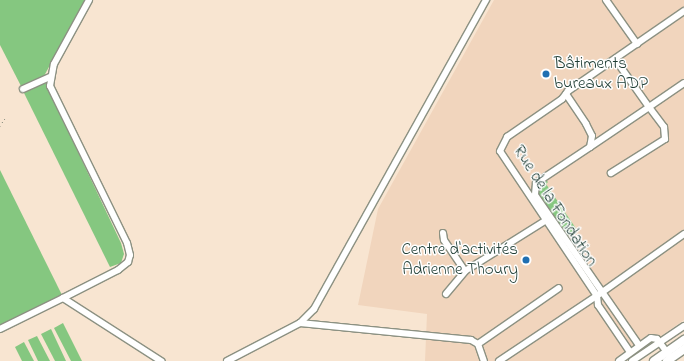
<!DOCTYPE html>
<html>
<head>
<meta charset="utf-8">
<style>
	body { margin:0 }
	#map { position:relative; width:684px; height:361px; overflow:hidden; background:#f8e5d1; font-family:"Indie Flower",sans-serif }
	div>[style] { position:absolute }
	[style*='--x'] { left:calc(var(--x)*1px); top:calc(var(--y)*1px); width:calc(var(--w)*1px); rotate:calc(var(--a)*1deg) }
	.built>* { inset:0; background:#f1d5bd }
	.green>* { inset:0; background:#85c780 }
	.path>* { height:1px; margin-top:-0.5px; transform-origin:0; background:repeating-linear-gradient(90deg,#8c9182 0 1px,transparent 0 4px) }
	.roads { filter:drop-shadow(1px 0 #8c9182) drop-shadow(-1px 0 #8c9182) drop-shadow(0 1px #8c9182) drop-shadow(0 -1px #8c9182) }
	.minor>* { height:6px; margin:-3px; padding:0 3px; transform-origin:3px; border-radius:3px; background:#fff }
	.major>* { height:8px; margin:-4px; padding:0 4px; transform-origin:4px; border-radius:4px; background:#fff }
	.dots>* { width:11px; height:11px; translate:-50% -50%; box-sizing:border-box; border:2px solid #fff; border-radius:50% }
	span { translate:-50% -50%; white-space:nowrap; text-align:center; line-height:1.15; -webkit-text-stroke:3px #fff; paint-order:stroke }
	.poi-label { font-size:17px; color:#1f3d34 }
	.left { translate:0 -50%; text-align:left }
	.right { translate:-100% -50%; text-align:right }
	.street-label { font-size:17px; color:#1f3d34 }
</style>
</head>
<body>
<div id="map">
	<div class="built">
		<i style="clip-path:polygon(494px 0,684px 0,684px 320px,625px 361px,425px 361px,427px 314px,358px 305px,378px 209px)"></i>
	</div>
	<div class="green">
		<i style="clip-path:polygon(0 0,85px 0,43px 78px,22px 88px,0 45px)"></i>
		<i style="clip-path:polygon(45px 82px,121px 243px,124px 254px,121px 263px,110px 267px,23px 91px)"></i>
		<i style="clip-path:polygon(0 170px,62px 295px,0 325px)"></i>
		<i style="clip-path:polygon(546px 180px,548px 182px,546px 184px,577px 230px,566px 237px,537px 195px,538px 185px)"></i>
		<i style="clip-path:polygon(63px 323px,82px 361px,71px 361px,54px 328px)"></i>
		<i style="clip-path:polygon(51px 329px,66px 361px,55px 361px,41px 334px)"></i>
		<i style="clip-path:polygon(37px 336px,50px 361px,38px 361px,28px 340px)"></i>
		<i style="clip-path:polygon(24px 342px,34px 361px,22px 361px,15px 347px)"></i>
	</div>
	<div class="path">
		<i style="--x:0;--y:126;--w:9;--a:-58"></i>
	</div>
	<div class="roads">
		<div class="minor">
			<i style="--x:606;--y:0;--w:54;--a:54.8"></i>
			<i style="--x:615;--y:59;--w:59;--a:54.7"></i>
			<i style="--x:649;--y:107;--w:42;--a:-34.4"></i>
			<i style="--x:23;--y:89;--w:30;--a:-24"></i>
			<i style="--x:566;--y:94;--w:36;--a:56"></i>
			<i style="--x:586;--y:124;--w:13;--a:63"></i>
			<i style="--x:592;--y:136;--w:11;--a:100"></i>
			<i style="--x:590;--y:147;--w:65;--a:146.3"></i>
			<i style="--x:536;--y:183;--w:12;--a:95"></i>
			<i style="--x:535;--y:195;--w:183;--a:55.3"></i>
			<i style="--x:590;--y:147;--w:71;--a:-34.1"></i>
			<i style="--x:649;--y:107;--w:25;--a:53"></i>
			<i style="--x:664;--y:127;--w:12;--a:85"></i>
			<i style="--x:665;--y:139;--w:64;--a:147.8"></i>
			<i style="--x:443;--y:233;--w:7;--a:82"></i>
			<i style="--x:444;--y:240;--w:37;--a:56"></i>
			<i style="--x:465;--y:271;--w:98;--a:-32.1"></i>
			<i style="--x:446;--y:294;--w:30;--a:-50"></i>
			<i style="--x:63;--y:298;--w:62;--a:-27"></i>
			<i style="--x:118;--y:270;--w:13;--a:-39"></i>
			<i style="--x:128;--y:262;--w:7;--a:-74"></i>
			<i style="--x:130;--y:255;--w:12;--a:-104"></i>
			<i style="--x:127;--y:243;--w:175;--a:-116.1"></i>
			<i style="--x:50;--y:86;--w:22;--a:-80"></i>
			<i style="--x:54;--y:64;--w:73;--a:-61.3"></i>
			<i style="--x:300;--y:323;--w:172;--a:5.7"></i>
			<i style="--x:471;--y:340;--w:8;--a:30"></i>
			<i style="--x:478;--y:344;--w:18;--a:71"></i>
			<i style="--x:0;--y:329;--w:70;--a:-26.2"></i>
			<i style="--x:63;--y:298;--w:117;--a:32.7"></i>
			<i style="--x:478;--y:344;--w:98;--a:-34.7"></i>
			<i style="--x:630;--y:352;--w:57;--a:-124.2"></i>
			<i style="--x:598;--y:305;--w:9;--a:-96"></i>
			<i style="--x:597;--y:296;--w:174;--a:-123.8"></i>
			<i style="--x:500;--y:151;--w:16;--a:-63"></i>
			<i style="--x:507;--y:137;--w:67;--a:-34.6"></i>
			<i style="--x:562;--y:99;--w:10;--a:-53"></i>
			<i style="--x:568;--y:91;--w:141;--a:-34.6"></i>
			<i style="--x:227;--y:361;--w:82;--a:-27.5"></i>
			<i style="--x:300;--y:323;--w:20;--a:-45"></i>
			<i style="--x:314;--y:309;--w:354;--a:-60.9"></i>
			<i style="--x:499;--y:361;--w:123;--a:-33.7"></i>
			<i style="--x:601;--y:293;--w:102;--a:-35.4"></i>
			<i style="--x:619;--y:361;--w:39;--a:-36"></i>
			<i style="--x:651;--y:338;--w:6;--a:9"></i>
			<i style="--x:657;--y:339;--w:20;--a:53"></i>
			<i style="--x:632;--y:361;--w:63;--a:-33.9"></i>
		</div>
		<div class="major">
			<i style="--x:654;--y:361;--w:37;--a:-35"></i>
			<i style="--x:667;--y:361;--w:21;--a:-35"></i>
		</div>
	</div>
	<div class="dots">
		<i style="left:546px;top:74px;background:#1f6fb2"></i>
		<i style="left:526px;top:260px;background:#1f6fb2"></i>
	</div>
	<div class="poi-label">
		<span class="left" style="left:554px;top:74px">Bâtiments<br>bureaux ADP</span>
		<span class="right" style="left:518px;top:260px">Centre d'activités<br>Adrienne Thoury</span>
	</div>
	<div class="street-label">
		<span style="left:555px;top:206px;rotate:57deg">Rue de la Fondation</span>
	</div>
</div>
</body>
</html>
